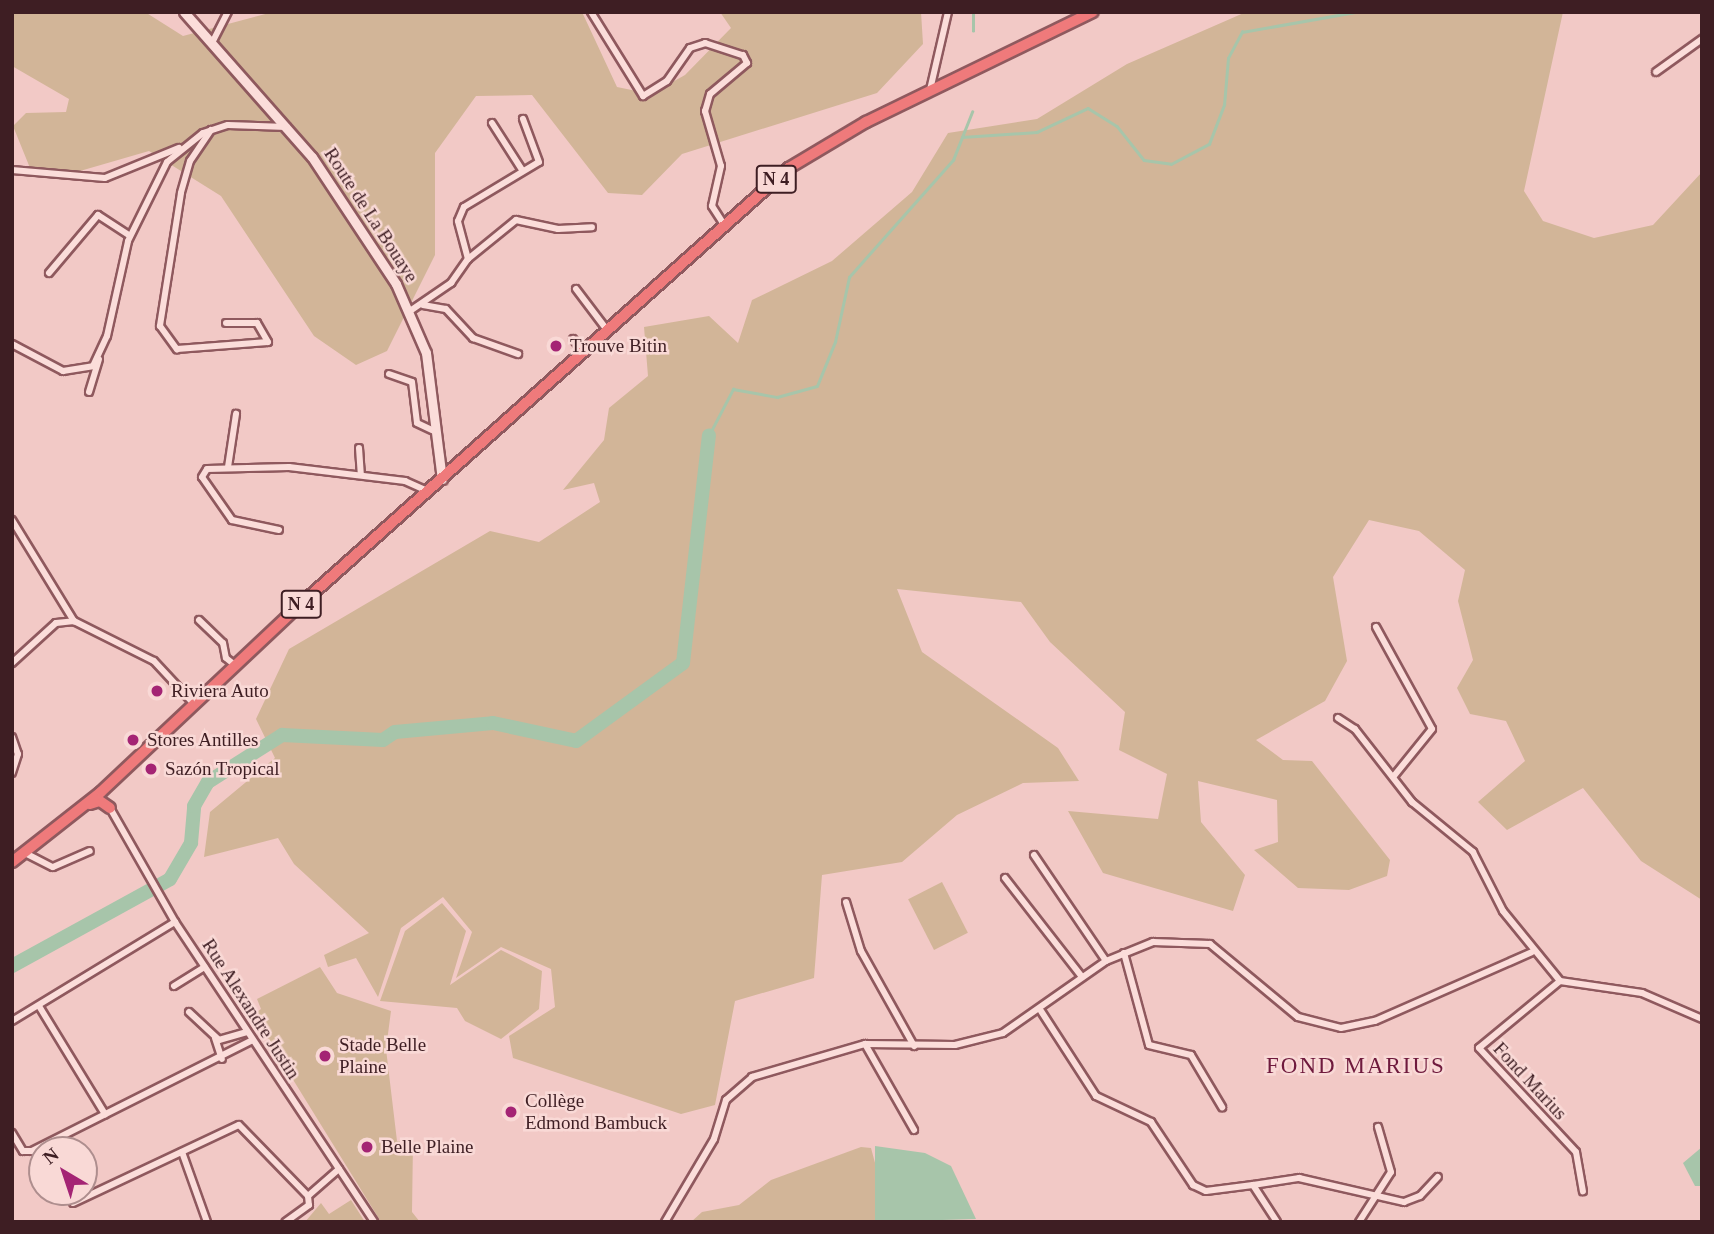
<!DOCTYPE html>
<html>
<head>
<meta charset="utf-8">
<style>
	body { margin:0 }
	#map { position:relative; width:1714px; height:1234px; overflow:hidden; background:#f2c9c6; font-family:"Times New Roman",serif }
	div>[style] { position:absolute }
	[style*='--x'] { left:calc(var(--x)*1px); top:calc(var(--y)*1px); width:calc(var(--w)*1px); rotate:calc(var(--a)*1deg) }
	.green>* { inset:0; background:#d2b598; transform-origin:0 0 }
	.water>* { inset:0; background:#a7c5aa }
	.stream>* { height:2.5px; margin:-1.25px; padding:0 1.25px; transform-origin:1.25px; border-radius:1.25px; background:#a7c5aa }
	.river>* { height:14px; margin:-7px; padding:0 7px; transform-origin:7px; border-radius:7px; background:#a7c5aa }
	.roads { filter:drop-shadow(2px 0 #8f595e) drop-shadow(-2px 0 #8f595e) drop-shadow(0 2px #8f595e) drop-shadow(0 -2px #8f595e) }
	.minor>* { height:6px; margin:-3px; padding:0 3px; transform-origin:3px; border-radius:3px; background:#fbddda }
	.secondary>* { height:9px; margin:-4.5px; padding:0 4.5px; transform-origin:4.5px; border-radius:4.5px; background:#fbddda }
	.trunk>* { height:10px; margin:-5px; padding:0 5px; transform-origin:5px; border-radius:5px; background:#ef7a7b }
	.dots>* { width:19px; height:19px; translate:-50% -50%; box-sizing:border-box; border:4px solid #f9d9d6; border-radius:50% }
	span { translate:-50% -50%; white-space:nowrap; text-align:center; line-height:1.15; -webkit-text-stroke:5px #f9d9d6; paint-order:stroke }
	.shield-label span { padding:2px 5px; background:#f9d9d6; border:2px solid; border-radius:5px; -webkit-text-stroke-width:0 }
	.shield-label { font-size:18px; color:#3e1e23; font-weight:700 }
	.street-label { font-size:19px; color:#3e1e23 }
	.poi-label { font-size:19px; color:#3e1e23 }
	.left { translate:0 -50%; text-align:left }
	.quarter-label { font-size:23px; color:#6f1a3d; letter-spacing:2px }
	.frame { position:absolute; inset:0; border:14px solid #3e1e23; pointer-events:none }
	.north { position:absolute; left:28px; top:1136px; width:70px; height:70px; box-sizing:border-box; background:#f9d9d6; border:2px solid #ae8e8e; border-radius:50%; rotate:321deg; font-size:19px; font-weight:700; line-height:28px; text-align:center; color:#3e1e23 }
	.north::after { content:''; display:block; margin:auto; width:24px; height:32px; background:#a42474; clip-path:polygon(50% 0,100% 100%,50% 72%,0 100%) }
</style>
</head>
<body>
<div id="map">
	<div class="green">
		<i style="clip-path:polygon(12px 12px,145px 12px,183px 36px,273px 12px,582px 12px,617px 87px,651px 94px,685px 75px,731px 28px,720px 12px,921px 12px,923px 44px,877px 93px,682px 154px,642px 195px,608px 193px,532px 95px,476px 96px,435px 153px,435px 255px,387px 351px,356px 365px,314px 336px,221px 196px,149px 151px,80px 171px,30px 168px,13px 126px,26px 113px,66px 112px,69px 99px,12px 66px)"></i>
		<i style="clip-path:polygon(1246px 12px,1563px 12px,1524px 191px,1543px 221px,1594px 238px,1653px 225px,1702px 172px,1702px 900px,1641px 861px,1583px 788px,1507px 830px,1478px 802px,1525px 761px,1506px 721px,1470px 714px,1457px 688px,1473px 660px,1458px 601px,1465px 570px,1419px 531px,1369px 520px,1333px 577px,1347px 661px,1325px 701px,1256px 740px,1283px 760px,1312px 761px,1390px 860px,1387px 876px,1349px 890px,1298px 888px,1254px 850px,1278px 842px,1277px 800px,1198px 781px,1201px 822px,1245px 875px,1233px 911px,1103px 873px,1068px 811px,1158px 819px,1167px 774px,1119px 750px,1125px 712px,1050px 642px,1021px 602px,897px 589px,922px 652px,1058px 748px,1079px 781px,1023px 783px,957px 815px,902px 862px,822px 875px,814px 978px,735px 1001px,715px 1105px,681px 1114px,513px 1058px,509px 1036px,555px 1007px,551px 969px,501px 947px,456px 978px,472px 932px,443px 897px,401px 928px,378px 997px,356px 958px,328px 967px,324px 955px,369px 933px,294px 864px,278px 838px,204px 857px,210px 812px,275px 758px,256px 719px,289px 649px,490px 531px,539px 542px,600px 502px,594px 483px,563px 490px,604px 440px,609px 408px,648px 376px,644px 327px,709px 316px,738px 343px,752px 300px,832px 261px,912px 192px,948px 133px,1037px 119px,1127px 64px)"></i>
		<i style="left:942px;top:882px;width:57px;height:38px;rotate:63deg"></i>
		<i style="clip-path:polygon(442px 903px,466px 931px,450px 985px,501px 950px,542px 971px,539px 1009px,501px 1039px,465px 1021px,457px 1008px,380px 1001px,405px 931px)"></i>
		<i style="clip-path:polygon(320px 967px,337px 993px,391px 1011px,386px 1049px,397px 1141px,413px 1142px,412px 1212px,420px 1222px,381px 1222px,253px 1015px,261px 1009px,257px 999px)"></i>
		<i style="clip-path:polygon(861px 1147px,871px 1148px,878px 1174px,875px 1222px,691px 1222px,702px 1212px,739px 1205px,771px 1180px)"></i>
		<i style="clip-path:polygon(351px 1200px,365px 1222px,305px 1222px,321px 1203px,329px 1214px)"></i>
	</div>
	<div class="water">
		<i style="clip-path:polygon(875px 1146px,925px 1153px,951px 1166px,976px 1219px,875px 1222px)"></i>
		<i style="clip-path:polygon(1702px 1147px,1702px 1186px,1695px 1186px,1683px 1163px)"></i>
	</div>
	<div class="stream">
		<i style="--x:973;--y:31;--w:19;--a:-90"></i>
		<i style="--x:962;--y:137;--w:75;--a:-3.8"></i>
		<i style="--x:1037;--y:132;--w:56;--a:-25.2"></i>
		<i style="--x:1088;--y:108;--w:34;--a:32"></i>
		<i style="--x:1117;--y:126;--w:43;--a:51.5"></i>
		<i style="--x:1144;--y:160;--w:27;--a:8"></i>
		<i style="--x:1171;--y:164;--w:43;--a:-27.8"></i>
		<i style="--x:1209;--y:144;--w:42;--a:-69"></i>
		<i style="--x:1224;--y:105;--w:47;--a:-85.1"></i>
		<i style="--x:1228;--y:58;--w:30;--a:-62"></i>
		<i style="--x:1242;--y:32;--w:116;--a:-10"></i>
		<i style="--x:709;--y:435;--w:52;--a:-62.4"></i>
		<i style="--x:733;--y:389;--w:45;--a:10.3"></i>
		<i style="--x:777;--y:397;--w:41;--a:-15.4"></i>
		<i style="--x:817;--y:386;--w:48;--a:-67.8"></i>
		<i style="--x:835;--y:342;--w:66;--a:-77.8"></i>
		<i style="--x:849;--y:277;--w:157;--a:-48.4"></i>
		<i style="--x:953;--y:160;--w:52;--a:-68.4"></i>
	</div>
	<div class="river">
		<i style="--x:12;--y:966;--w:180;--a:-28.8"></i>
		<i style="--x:170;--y:879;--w:42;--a:-59.7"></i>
		<i style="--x:191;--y:843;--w:37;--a:-85"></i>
		<i style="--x:194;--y:806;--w:28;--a:-60"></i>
		<i style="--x:208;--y:782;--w:88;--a:-32.4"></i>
		<i style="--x:282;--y:735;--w:101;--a:2.8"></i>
		<i style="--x:383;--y:740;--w:14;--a:-34"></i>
		<i style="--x:395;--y:732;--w:98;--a:-5.2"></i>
		<i style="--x:493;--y:723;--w:85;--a:12.2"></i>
		<i style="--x:576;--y:741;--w:132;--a:-36.1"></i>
		<i style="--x:683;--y:663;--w:229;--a:-83.5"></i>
	</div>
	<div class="roads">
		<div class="minor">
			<i style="--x:591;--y:12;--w:99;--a:58.2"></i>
			<i style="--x:643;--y:96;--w:28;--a:-32"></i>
			<i style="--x:667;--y:81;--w:40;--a:-55.1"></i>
			<i style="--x:690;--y:48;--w:16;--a:-18"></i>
			<i style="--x:705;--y:43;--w:40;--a:18"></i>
			<i style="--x:743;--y:55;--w:9;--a:63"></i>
			<i style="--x:747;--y:63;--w:48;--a:140"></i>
			<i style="--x:710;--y:94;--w:18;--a:106"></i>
			<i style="--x:705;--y:111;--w:57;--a:73.8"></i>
			<i style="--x:721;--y:166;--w:41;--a:102.7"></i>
			<i style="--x:712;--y:206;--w:20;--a:57"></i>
			<i style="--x:213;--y:41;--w:33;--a:-63"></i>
			<i style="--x:1656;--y:72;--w:57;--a:-35.7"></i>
			<i style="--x:930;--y:90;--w:80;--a:-77"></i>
			<i style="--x:492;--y:123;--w:56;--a:57.4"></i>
			<i style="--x:211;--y:130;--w:37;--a:124"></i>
			<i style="--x:190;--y:161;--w:33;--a:106"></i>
			<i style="--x:181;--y:193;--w:135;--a:99"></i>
			<i style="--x:160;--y:326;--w:29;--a:54"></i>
			<i style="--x:177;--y:349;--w:91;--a:-4.4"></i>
			<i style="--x:268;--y:342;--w:22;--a:-120"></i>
			<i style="--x:257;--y:323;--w:31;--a:180"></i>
			<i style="--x:12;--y:170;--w:93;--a:4.9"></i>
			<i style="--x:105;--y:178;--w:80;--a:-22.1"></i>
			<i style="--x:468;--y:259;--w:62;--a:-39.1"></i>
			<i style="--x:516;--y:220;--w:43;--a:12.1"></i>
			<i style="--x:558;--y:229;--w:34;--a:-3"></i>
			<i style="--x:49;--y:273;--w:76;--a:-49.8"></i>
			<i style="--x:98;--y:215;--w:38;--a:33"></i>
			<i style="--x:576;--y:289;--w:51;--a:52.9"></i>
			<i style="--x:423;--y:305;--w:23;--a:10"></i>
			<i style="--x:446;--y:309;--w:40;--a:47"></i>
			<i style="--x:473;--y:338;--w:48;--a:19.6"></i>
			<i style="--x:410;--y:311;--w:50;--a:-34.3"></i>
			<i style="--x:451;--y:283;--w:29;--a:-55"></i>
			<i style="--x:468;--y:259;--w:39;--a:-105"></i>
			<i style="--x:458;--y:221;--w:15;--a:-67"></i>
			<i style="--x:464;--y:207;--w:87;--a:-31"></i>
			<i style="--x:539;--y:162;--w:46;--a:-110.4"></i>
			<i style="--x:573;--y:339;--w:17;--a:50"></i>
			<i style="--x:12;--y:344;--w:58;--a:27.9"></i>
			<i style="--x:63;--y:371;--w:30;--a:-9"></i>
			<i style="--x:93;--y:366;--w:33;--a:-65"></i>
			<i style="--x:107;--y:336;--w:97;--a:-77.5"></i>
			<i style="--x:128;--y:241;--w:88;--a:-63.7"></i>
			<i style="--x:167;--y:162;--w:46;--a:-38.9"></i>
			<i style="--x:203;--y:133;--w:26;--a:-18"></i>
			<i style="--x:228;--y:125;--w:59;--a:1.9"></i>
			<i style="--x:389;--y:374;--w:24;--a:19"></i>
			<i style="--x:412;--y:382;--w:41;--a:83"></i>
			<i style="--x:417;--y:423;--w:17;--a:25"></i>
			<i style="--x:89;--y:392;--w:34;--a:-73"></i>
			<i style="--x:359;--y:448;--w:27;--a:86"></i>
			<i style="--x:228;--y:467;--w:54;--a:-81.4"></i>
			<i style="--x:12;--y:520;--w:119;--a:58.5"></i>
			<i style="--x:74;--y:621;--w:89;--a:26.6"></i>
			<i style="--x:154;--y:661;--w:57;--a:47.1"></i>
			<i style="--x:279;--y:530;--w:48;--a:-168"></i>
			<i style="--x:232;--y:520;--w:52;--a:-124.9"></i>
			<i style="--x:202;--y:477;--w:9;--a:-58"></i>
			<i style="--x:207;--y:469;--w:82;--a:-1.4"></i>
			<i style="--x:289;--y:467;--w:117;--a:6.9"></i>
			<i style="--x:405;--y:481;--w:24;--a:24"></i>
			<i style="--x:199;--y:620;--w:33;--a:44"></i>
			<i style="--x:223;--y:643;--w:15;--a:79"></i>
			<i style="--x:226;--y:658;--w:11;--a:38"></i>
			<i style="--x:1376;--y:627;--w:116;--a:61.2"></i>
			<i style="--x:1432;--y:729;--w:60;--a:129"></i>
			<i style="--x:12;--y:663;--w:59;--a:-42.3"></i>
			<i style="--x:56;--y:623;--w:18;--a:-6"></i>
			<i style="--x:1338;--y:718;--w:20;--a:33"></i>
			<i style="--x:1355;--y:729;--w:93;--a:52"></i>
			<i style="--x:1412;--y:802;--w:79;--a:39.3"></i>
			<i style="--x:1473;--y:852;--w:66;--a:63"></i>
			<i style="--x:1503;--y:911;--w:90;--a:50.8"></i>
			<i style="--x:1560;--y:981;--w:83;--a:8.3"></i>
			<i style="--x:1642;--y:993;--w:65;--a:23.4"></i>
			<i style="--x:12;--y:737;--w:18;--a:71"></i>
			<i style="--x:18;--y:754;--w:20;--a:108"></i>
			<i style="--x:110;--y:808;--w:131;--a:60.3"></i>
			<i style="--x:175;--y:922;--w:360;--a:56.4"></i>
			<i style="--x:25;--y:853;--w:31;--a:27"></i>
			<i style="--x:53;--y:867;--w:40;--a:-23.4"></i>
			<i style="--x:1034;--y:855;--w:128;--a:55.8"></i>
			<i style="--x:1005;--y:878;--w:125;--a:52.1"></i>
			<i style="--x:846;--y:902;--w:51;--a:73"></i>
			<i style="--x:861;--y:951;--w:109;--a:60.8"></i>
			<i style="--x:1124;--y:953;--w:95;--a:74.8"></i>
			<i style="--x:1149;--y:1045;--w:43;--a:13.4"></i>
			<i style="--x:1191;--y:1055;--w:61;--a:59.2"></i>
			<i style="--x:1560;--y:981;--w:105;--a:140.4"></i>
			<i style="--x:1479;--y:1048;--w:142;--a:47"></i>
			<i style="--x:1576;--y:1152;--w:40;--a:80"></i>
			<i style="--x:174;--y:986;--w:36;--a:-32"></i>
			<i style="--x:39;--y:1006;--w:127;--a:58.6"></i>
			<i style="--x:1041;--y:1011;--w:101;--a:57.1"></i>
			<i style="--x:1096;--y:1096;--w:61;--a:25.3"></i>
			<i style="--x:1151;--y:1122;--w:76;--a:56.3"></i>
			<i style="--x:1193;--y:1185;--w:14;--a:25"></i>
			<i style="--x:1206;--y:1191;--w:47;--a:-7.3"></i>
			<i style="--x:1253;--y:1185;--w:44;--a:57"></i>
			<i style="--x:189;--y:1012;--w:41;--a:43"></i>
			<i style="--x:219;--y:1040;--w:29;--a:-16"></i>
			<i style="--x:12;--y:1021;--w:191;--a:-31.3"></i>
			<i style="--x:215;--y:1038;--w:22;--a:72"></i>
			<i style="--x:865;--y:1044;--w:99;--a:60.3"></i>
			<i style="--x:12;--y:1133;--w:21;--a:59"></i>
			<i style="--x:23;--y:1151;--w:9;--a:0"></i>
			<i style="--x:32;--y:1151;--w:247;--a:-26.7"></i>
			<i style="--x:182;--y:1152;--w:74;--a:70.3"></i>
			<i style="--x:1253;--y:1185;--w:47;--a:-8.7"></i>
			<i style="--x:1299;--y:1178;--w:108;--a:12.9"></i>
			<i style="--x:1404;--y:1202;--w:17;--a:-21"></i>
			<i style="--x:1420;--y:1196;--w:26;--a:-47"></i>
			<i style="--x:308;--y:1196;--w:41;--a:-41.1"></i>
			<i style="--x:73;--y:1203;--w:183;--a:-25.2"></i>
			<i style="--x:239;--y:1125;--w:99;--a:45.8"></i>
			<i style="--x:308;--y:1196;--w:9;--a:84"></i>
			<i style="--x:309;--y:1205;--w:29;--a:144"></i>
			<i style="--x:665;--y:1222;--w:96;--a:-59.4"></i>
			<i style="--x:714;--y:1139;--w:41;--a:-72.9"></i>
			<i style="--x:726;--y:1100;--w:35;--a:-41"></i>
			<i style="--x:752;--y:1077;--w:118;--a:-16.3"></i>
			<i style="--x:865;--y:1044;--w:90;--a:0.6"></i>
			<i style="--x:955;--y:1045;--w:49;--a:-14"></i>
			<i style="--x:1003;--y:1033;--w:126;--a:-35"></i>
			<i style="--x:1106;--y:961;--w:51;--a:-22"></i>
			<i style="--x:1153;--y:942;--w:57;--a:2"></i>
			<i style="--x:1210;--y:944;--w:114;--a:39.7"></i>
			<i style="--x:1298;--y:1017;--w:44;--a:14.3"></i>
			<i style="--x:1341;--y:1028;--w:35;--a:-12"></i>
			<i style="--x:1375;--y:1021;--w:171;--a:-23.7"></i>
			<i style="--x:1359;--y:1222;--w:59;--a:-57.4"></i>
			<i style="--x:1391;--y:1172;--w:47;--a:-106.1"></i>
		</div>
		<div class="secondary">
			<i style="--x:184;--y:12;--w:193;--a:48.6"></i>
			<i style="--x:312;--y:157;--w:152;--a:56.5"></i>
			<i style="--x:396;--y:284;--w:75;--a:66.5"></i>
			<i style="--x:426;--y:353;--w:127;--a:82.8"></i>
		</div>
		<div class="trunk">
			<i style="--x:90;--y:804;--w:10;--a:-17"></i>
			<i style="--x:100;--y:801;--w:12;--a:35"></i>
			<i style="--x:12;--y:862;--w:113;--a:-38.2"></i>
			<i style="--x:101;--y:792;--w:264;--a:-43.3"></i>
			<i style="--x:293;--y:611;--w:665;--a:-41.77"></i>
			<i style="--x:789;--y:168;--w:90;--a:-30.9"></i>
			<i style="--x:866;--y:122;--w:252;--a:-25.9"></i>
		</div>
	</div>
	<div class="dots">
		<i style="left:556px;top:346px;background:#a42474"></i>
		<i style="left:157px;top:691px;background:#a42474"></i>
		<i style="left:133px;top:740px;background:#a42474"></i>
		<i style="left:151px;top:769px;background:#a42474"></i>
		<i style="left:325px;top:1056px;background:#a42474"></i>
		<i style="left:511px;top:1112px;background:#a42474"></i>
		<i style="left:367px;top:1147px;background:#a42474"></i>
	</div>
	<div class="shield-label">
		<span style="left:776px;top:179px">N 4</span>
		<span style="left:301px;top:604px">N 4</span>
	</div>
	<div class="street-label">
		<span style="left:371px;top:215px;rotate:57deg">Route de La Bouaye</span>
		<span style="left:251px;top:1009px;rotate:57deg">Rue Alexandre Justin</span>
		<span style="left:1530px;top:1081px;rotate:47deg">Fond Marius</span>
	</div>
	<div class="poi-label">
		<span class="left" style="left:570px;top:346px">Trouve Bitin</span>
		<span class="left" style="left:171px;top:691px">Riviera Auto</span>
		<span class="left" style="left:147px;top:740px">Stores Antilles</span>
		<span class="left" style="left:165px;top:769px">Sazón Tropical</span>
		<span class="left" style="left:339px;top:1056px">Stade Belle<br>Plaine</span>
		<span class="left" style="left:525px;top:1112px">Collège<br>Edmond Bambuck</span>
		<span class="left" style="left:381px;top:1147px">Belle Plaine</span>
	</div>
	<div class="quarter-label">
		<span style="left:1356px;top:1066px">FOND MARIUS</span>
	</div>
	<div class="frame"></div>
	<div class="north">N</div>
</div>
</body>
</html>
